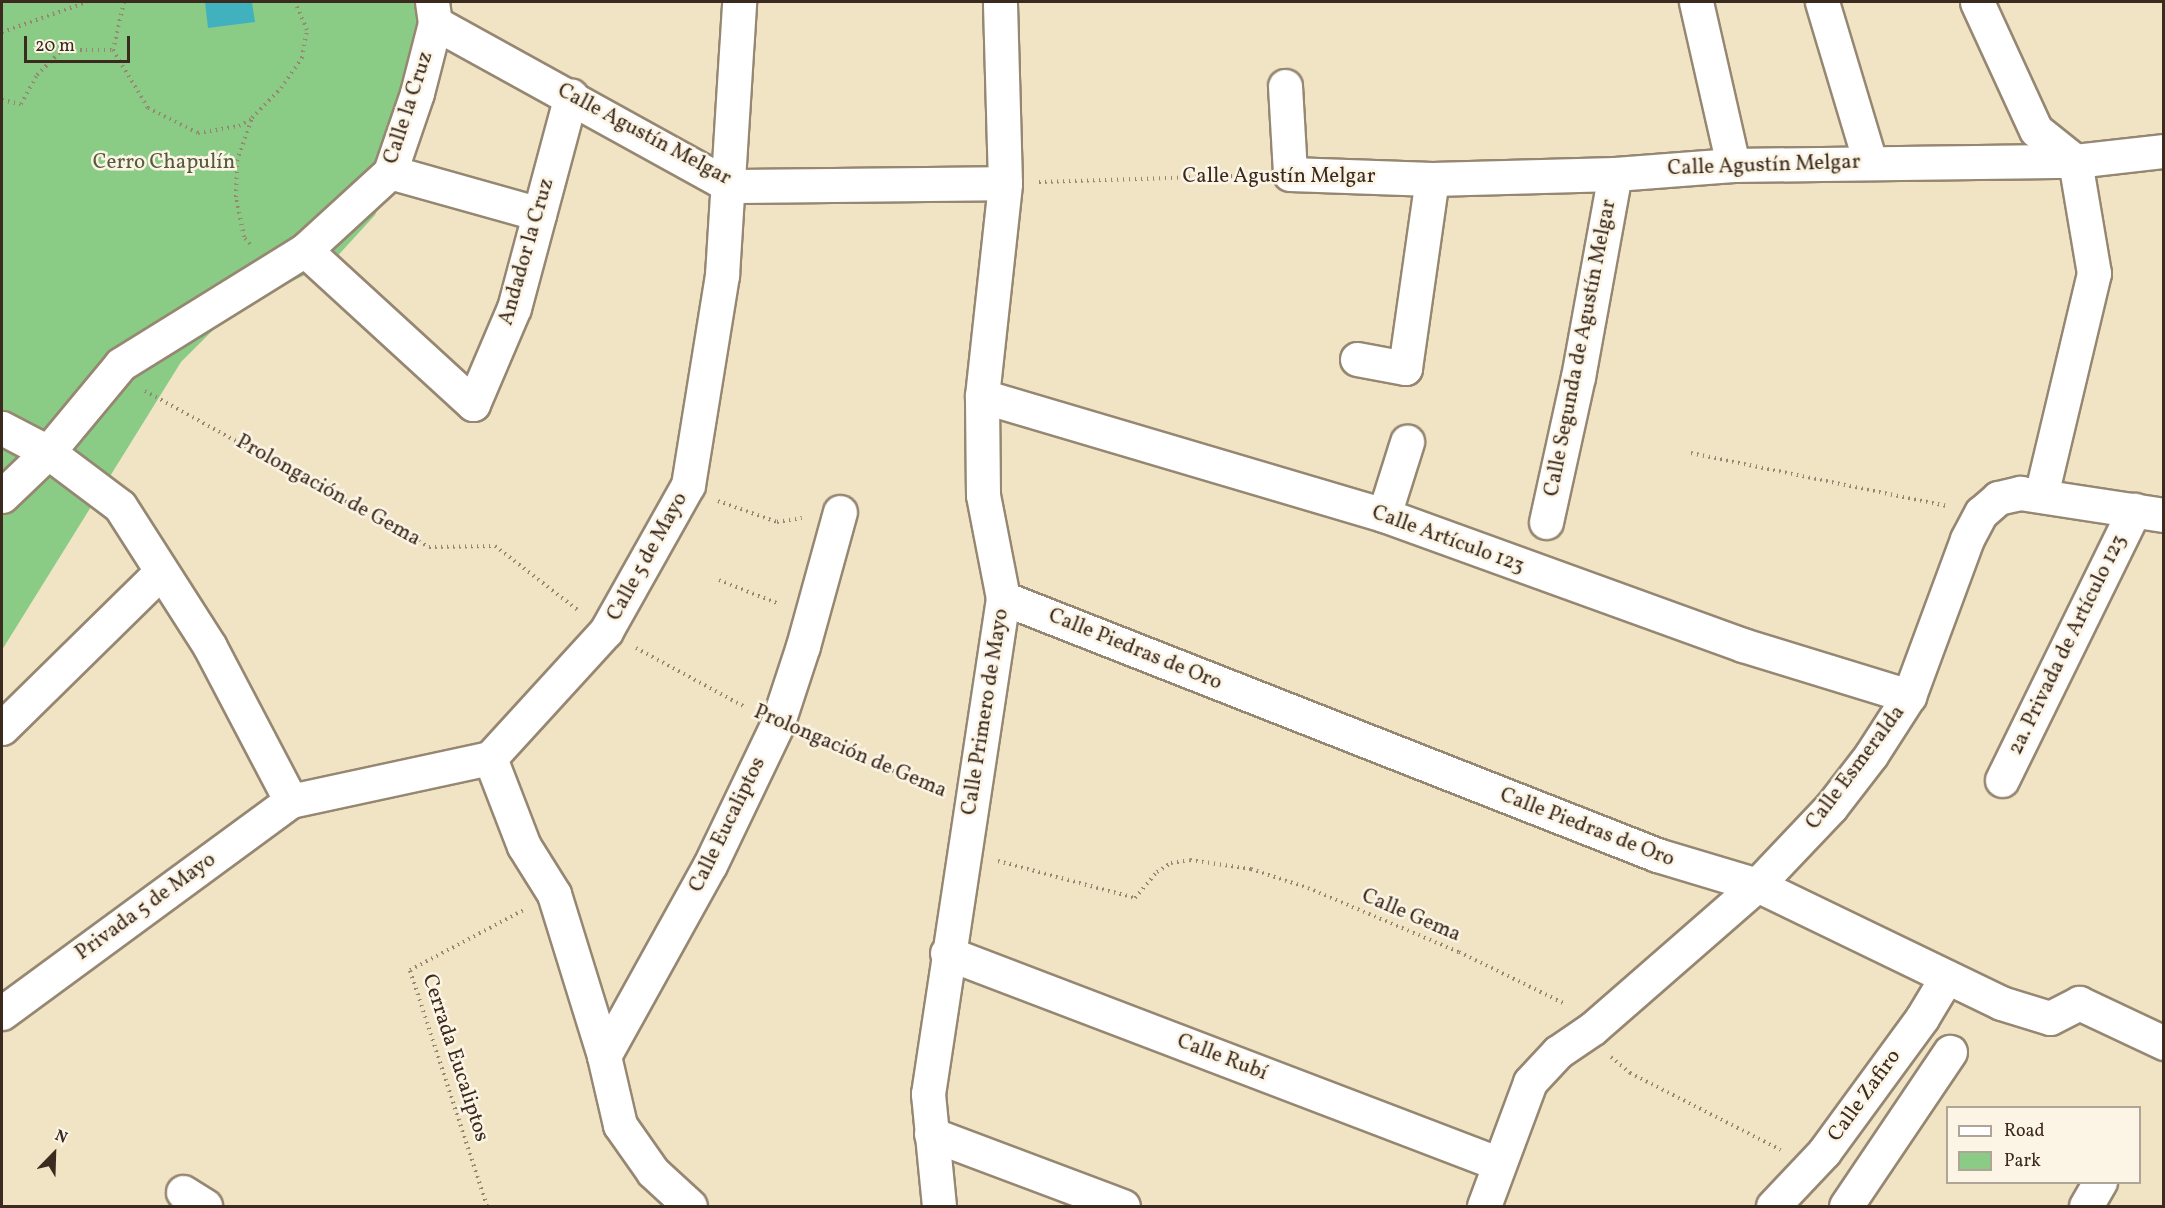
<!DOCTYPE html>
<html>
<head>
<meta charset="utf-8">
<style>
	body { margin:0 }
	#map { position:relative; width:2165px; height:1208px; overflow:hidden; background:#f0e4c5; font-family:Vollkorn,serif }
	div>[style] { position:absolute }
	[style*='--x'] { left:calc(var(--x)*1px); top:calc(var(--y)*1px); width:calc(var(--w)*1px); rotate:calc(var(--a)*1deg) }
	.green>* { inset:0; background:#8acc85 }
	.water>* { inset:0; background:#42b1be }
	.path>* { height:4px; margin-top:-2px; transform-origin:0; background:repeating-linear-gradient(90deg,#968772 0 1.5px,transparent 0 6px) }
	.roads { filter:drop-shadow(2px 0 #968772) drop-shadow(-2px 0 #968772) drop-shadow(0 2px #968772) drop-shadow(0 -2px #968772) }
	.minor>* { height:33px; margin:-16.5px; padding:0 16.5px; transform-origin:16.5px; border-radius:16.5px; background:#fff }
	span { translate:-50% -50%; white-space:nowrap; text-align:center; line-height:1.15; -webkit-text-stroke:5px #fcf5e5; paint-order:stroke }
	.street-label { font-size:21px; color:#3b2a1e }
	.park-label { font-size:21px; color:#535b3d }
	.frame { position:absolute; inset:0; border:3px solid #3b2a1e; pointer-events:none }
	.legend { position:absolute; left:1946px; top:1106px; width:195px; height:78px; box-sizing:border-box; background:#fcf5e5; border:2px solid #afa495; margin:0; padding:8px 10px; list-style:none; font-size:18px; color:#3b2a1e }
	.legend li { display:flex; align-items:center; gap:12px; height:30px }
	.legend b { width:30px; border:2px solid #afa495 }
	.north { position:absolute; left:24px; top:1124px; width:60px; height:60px; -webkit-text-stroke:4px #fcf5e5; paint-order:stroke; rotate:23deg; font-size:16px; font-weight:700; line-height:24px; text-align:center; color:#3b2a1e }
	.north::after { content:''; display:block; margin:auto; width:21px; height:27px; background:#3b2a1e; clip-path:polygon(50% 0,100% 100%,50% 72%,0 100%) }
	.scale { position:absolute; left:24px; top:36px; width:106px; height:27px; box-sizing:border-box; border:3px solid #3b2a1e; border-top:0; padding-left:8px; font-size:18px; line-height:21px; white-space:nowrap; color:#3b2a1e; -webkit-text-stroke:4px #fcf5e5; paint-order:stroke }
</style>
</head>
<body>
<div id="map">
	<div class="green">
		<i style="clip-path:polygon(2px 2px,452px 2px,427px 106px,375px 215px,332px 262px,234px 309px,181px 362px,2px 650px)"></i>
	</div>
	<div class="water">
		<i style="clip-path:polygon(205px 2px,252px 2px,255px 22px,208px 28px)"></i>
	</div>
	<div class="path">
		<i style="--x:124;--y:2;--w:49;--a:102.9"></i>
		<i style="--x:113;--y:50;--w:68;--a:58.9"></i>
		<i style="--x:148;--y:108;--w:56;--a:26.6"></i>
		<i style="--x:198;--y:133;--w:42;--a:-9.7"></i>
		<i style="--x:239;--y:126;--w:14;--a:-30"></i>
		<i style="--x:2;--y:32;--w:90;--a:-19.4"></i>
		<i style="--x:2;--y:100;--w:19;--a:12"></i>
		<i style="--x:21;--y:104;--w:33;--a:-61"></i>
		<i style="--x:37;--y:75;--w:35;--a:-45"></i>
		<i style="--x:62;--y:50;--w:51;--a:0"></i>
		<i style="--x:1039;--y:182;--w:217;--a:-1.8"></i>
		<i style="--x:250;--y:244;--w:9;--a:-131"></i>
		<i style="--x:244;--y:237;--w:41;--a:-101.3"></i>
		<i style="--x:236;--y:197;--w:36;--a:-88"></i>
		<i style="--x:237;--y:161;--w:46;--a:-70.8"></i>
		<i style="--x:252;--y:118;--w:42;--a:-46"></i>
		<i style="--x:281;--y:88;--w:37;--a:-55"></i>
		<i style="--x:302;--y:58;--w:28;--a:-80"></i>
		<i style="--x:307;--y:30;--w:30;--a:-113"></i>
		<i style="--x:145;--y:391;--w:324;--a:28.8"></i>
		<i style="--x:429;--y:547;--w:66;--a:-0.9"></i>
		<i style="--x:495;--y:546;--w:106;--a:37.7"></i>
		<i style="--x:1691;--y:453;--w:260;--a:11.7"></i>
		<i style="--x:718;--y:501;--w:63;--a:19.6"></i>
		<i style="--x:777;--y:522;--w:25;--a:-9"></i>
		<i style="--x:719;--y:580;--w:65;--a:21.8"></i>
		<i style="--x:636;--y:648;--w:124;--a:28.4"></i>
		<i style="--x:809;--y:737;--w:139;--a:22"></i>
		<i style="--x:998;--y:861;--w:142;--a:15.1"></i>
		<i style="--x:1135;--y:898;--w:34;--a:-50"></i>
		<i style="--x:1157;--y:872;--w:17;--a:-33"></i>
		<i style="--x:1171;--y:863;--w:19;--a:-9"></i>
		<i style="--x:1190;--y:860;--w:62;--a:8.4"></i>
		<i style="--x:1251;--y:869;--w:60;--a:18.4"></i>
		<i style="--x:1308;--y:888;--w:164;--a:23"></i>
		<i style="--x:1459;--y:952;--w:118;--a:26.1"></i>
		<i style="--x:1611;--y:1057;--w:25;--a:40"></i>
		<i style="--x:1630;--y:1073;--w:169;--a:27"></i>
		<i style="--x:487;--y:1206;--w:248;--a:-108.1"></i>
		<i style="--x:410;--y:970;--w:129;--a:-27.8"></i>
	</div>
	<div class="roads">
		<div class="minor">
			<i style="--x:1696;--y:2;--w:167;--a:77.2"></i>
			<i style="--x:1822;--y:2;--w:167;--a:73.3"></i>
			<i style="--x:1977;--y:2;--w:141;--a:65.3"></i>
			<i style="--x:2036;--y:130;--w:50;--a:38.5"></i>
			<i style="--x:2075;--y:161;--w:114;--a:80.4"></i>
			<i style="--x:2094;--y:273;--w:228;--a:103.4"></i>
			<i style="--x:435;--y:23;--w:337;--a:28.9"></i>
			<i style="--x:730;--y:186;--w:275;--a:-0.6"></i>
			<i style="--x:1285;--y:86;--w:88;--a:86.7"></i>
			<i style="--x:1290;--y:174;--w:142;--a:2"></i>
			<i style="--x:1432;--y:179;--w:183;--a:-1.6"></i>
			<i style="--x:1615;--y:174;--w:118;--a:-4.4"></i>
			<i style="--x:1733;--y:165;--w:342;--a:-0.7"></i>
			<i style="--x:2075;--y:161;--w:90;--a:-6.4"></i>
			<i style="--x:390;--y:172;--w:155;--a:15.7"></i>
			<i style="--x:305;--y:250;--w:228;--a:42.5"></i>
			<i style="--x:473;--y:404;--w:104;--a:-66.9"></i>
			<i style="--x:514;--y:308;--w:220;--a:-75"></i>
			<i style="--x:1357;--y:359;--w:49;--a:10.6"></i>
			<i style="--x:1405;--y:368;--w:191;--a:-81.9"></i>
			<i style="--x:982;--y:396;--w:419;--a:16.5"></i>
			<i style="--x:1384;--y:515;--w:382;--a:19.9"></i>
			<i style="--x:1743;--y:645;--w:174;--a:17.1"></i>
			<i style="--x:2;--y:428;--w:52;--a:27.6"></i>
			<i style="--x:48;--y:452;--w:90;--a:36.9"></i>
			<i style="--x:120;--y:506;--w:167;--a:57.4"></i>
			<i style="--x:210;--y:647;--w:174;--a:62.3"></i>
			<i style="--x:2;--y:496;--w:64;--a:-43.7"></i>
			<i style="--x:48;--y:452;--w:114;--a:-50.3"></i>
			<i style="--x:121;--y:364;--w:216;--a:-31.8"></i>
			<i style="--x:305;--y:250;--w:115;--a:-42.5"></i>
			<i style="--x:390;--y:172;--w:83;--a:-71.1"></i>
			<i style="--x:417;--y:93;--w:72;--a:-75.6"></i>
			<i style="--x:435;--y:23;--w:21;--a:-98"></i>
			<i style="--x:1384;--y:515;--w:77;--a:-72.5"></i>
			<i style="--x:1546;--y:522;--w:148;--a:-77.6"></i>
			<i style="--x:1578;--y:377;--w:206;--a:-79.7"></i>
			<i style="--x:1003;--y:598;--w:703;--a:21.45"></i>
			<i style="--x:1657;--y:855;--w:104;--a:16.7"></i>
			<i style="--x:1757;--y:885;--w:271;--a:25.8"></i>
			<i style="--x:2001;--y:1003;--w:51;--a:17"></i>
			<i style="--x:2050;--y:1018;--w:33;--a:-27"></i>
			<i style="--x:2079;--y:1003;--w:94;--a:25.2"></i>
			<i style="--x:2;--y:728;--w:223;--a:-44.5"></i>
			<i style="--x:490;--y:758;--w:94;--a:68.9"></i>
			<i style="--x:524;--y:846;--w:57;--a:58"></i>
			<i style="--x:554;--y:894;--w:170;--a:72.8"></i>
			<i style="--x:604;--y:1056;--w:71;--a:76.9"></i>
			<i style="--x:620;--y:1125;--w:57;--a:54.9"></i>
			<i style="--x:653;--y:1172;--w:50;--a:42.6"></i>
			<i style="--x:2002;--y:780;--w:301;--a:-63.9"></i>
			<i style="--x:947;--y:953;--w:589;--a:20.9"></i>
			<i style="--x:2;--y:1013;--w:358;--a:-36.3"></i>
			<i style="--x:291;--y:801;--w:204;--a:-12.2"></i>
			<i style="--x:490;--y:758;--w:172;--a:-47.6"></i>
			<i style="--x:606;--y:631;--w:167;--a:-60.7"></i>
			<i style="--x:688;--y:485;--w:213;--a:-80.8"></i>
			<i style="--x:722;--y:275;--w:274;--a:-86.4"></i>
			<i style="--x:604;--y:1056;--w:218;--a:-61"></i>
			<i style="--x:710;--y:865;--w:155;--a:-64.4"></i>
			<i style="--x:777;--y:725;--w:83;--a:-71.8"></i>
			<i style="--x:803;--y:646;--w:139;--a:-74.6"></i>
			<i style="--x:931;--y:1134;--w:205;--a:20.6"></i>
			<i style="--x:183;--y:1192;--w:26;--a:32"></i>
			<i style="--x:939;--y:1206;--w:113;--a:-95.6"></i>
			<i style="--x:928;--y:1094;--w:502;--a:-81.4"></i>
			<i style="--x:1003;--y:598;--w:105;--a:-101"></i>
			<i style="--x:983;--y:495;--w:99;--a:-90.6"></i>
			<i style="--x:982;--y:396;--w:214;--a:-83.8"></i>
			<i style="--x:1005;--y:183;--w:181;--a:-91.6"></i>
			<i style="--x:1484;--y:1206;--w:132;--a:-69.6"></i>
			<i style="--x:1530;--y:1082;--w:41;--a:-47"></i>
			<i style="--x:1558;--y:1052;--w:42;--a:-34.4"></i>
			<i style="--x:1593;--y:1028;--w:218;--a:-41.1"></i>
			<i style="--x:1757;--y:885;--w:108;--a:-46.5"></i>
			<i style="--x:1831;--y:807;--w:66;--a:-52.4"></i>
			<i style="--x:1871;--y:755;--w:70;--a:-57.2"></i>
			<i style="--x:1909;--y:696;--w:167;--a:-69.7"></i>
			<i style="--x:1967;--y:539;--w:30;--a:-62"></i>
			<i style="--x:1981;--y:513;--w:23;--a:-41"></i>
			<i style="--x:1998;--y:498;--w:23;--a:-13"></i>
			<i style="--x:2020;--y:493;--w:146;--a:8.7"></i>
			<i style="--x:1773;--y:1206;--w:74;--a:-46.6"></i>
			<i style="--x:1824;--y:1152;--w:166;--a:-53.8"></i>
			<i style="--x:1922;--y:1018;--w:47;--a:-59"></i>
			<i style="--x:1846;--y:1206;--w:186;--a:-56"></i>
			<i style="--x:2086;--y:1206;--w:28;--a:-60"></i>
		</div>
	</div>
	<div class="street-label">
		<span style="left:409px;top:108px;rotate:-72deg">Calle la Cruz</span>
		<span style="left:644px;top:135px;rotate:28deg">Calle Agustín Melgar</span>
		<span style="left:1764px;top:166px;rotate:-2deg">Calle Agustín Melgar</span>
		<span style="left:1279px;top:177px">Calle Agustín Melgar</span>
		<span style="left:527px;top:252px;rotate:-74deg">Andador la Cruz</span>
		<span style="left:1581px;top:348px;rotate:-79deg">Calle Segunda de Agustín Melgar</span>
		<span style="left:328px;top:491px;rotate:29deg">Prolongación de Gema</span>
		<span style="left:1448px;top:540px;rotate:20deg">Calle Artículo 123</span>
		<span style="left:648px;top:557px;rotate:-61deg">Calle 5 de Mayo</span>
		<span style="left:2068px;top:645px;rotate:-64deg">2a. Privada de Artículo 123</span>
		<span style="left:1135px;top:650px;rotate:22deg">Calle Piedras de Oro</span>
		<span style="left:986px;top:712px;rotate:-81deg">Calle Primero de Mayo</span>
		<span style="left:850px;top:752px;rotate:23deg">Prolongación de Gema</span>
		<span style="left:1856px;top:768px;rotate:-53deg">Calle Esmeralda</span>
		<span style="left:728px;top:825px;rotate:-64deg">Calle Eucaliptos</span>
		<span style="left:1587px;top:828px;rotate:21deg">Calle Piedras de Oro</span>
		<span style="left:146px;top:907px;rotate:-36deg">Privada 5 de Mayo</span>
		<span style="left:1411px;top:916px;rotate:23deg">Calle Gema</span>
		<span style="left:455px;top:1058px;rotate:72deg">Cerrada Eucaliptos</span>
		<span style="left:1222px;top:1058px;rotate:21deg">Calle Rubí</span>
		<span style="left:1865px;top:1096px;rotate:-54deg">Calle Zafiro</span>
	</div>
	<div class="park-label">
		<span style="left:164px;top:163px">Cerro Chapulín</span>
	</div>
	<div class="frame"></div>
	<ul class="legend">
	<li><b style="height:8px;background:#fff"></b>Road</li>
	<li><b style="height:16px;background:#8acc85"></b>Park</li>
	</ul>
	<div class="north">N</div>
	<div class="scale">20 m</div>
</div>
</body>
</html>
